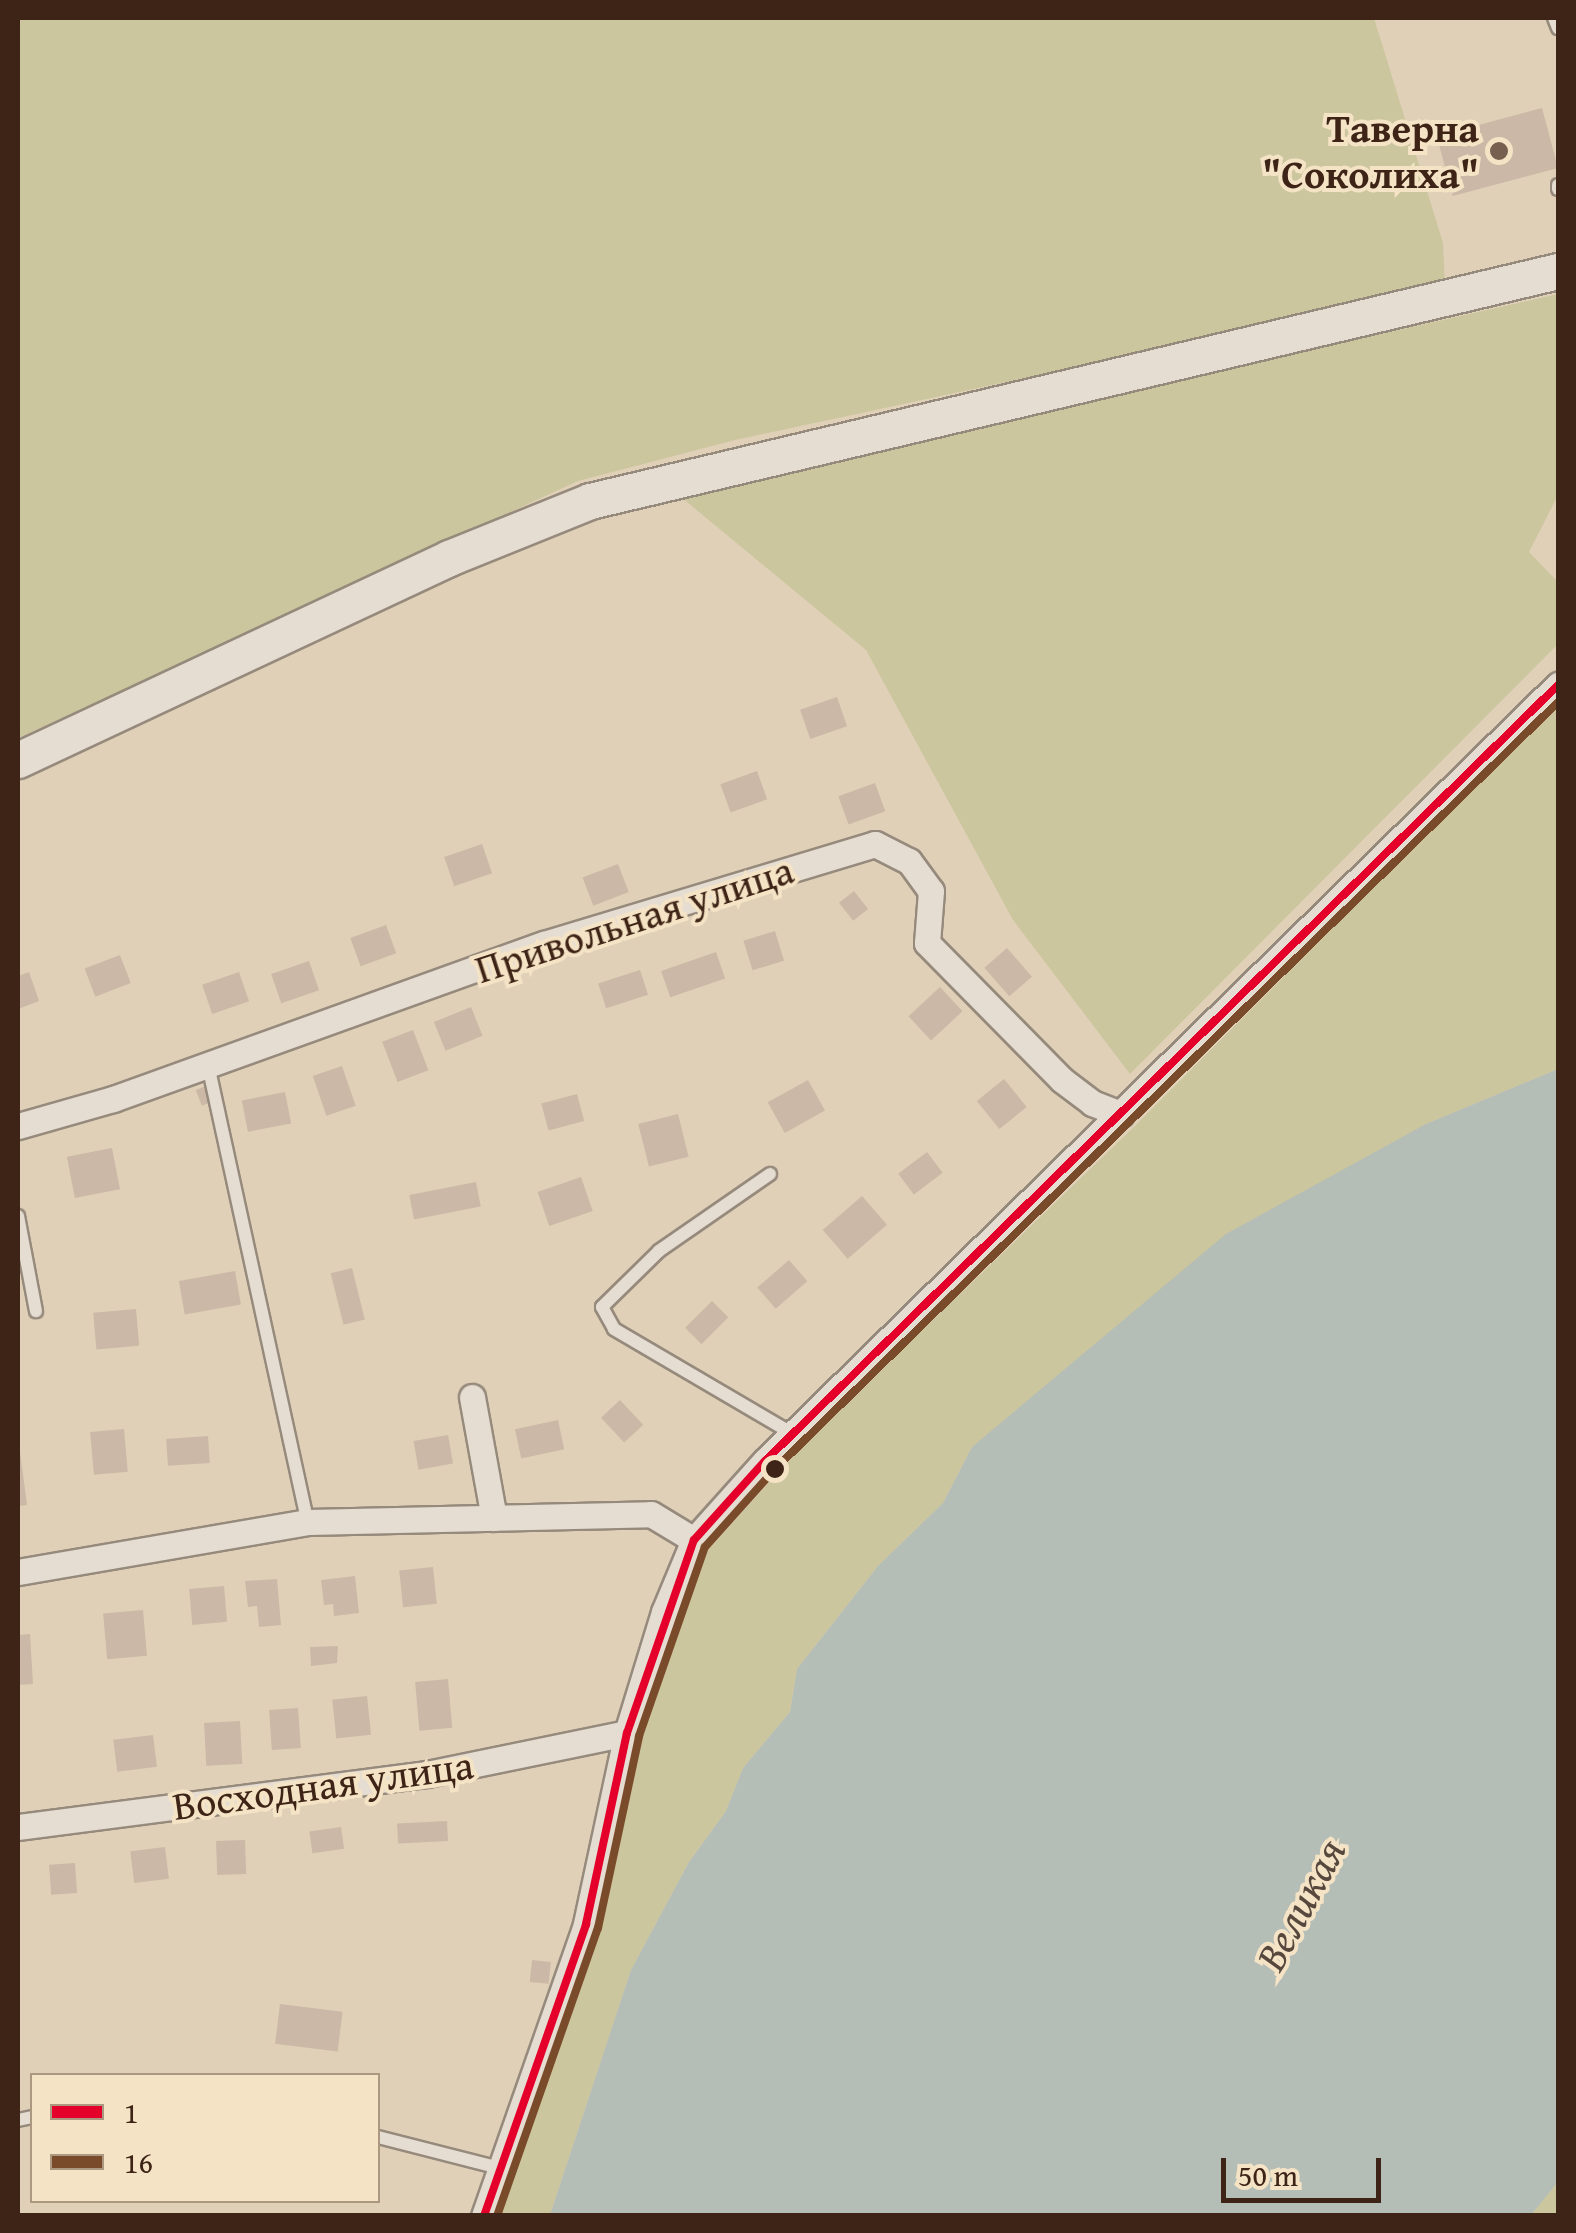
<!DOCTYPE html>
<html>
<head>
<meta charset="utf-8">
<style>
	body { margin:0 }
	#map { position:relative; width:1576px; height:2233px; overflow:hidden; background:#e0d0b8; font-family:"Gentium Book Plus",serif }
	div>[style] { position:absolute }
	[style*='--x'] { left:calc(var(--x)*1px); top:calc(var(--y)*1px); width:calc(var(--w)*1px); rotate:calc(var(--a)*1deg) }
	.green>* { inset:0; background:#cbc69e }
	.water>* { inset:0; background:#b4bdb6 }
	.building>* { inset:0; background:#cbb8a6; transform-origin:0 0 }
	.roads { filter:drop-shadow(2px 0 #968a7c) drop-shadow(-2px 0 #968a7c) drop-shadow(0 2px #968a7c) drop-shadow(0 -2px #968a7c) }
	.lane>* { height:12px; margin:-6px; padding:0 6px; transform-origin:6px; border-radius:6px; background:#e5ddd1 }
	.street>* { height:25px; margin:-12.5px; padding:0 12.5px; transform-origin:12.5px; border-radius:12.5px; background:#e5ddd1 }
	.secondary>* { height:35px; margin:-17.5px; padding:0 17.5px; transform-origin:17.5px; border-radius:17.5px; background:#e5ddd1 }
	.bus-1>* { height:8px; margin:-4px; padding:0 4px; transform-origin:4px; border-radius:4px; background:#e4002b }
	.bus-2>* { height:8px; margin:-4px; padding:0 4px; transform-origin:4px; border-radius:4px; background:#7a4b2a }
	.dots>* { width:28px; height:28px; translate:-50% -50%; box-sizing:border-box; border:5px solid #f5e3c6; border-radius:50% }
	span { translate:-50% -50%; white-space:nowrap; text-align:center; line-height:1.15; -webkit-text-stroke:8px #f5e3c6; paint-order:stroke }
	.poi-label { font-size:40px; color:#3e2416; font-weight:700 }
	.right { translate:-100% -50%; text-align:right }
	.street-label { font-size:40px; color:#3e2416 }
	.water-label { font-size:42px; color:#57483e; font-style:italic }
	.frame { position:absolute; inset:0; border:20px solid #3e2416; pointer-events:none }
	.legend { position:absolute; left:30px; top:2073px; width:350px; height:130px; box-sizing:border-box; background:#f5e3c6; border:2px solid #ac9780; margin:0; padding:12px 18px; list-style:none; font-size:30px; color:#3e2416 }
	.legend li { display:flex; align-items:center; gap:20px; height:50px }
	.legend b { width:50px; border:2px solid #ac9780 }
	.scale { position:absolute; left:1221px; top:2158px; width:160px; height:45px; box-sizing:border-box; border:5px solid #3e2416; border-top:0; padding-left:12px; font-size:30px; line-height:35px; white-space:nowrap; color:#3e2416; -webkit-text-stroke:8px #f5e3c6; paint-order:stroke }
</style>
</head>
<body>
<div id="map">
	<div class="green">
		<i style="clip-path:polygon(18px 18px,1374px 18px,1443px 243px,1445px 288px,735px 440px,578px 481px,18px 738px)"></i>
		<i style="clip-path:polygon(1558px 294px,1558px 495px,1529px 552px,1558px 582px,1558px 644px,1130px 1074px,1013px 920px,866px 650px,676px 493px)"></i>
		<i style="clip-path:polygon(1558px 702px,1558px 1069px,1426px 1124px,972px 1447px,943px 1503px,878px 1566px,797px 1669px,790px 1712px,743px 1768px,726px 1811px,689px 1862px,631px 1970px,550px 2215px,497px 2216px,599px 1925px,639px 1734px,673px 1615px,710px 1548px,805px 1443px,1135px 1126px)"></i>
		<i style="clip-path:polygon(1558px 2182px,1558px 2215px,1531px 2215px)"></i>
	</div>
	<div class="water">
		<i style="clip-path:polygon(1558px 1069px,1558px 2182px,1531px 2215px,550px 2215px,631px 1970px,689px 1862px,726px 1811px,743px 1768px,790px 1712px,797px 1669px,878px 1566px,943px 1503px,972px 1447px,1226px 1234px,1426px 1124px)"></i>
	</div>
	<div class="building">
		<i style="left:1542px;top:108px;width:62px;height:109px;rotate:75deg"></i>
		<i style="left:837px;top:697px;width:31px;height:39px;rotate:71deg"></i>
		<i style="left:757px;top:771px;width:30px;height:39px;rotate:70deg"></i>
		<i style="left:875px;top:783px;width:30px;height:39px;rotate:70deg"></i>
		<i style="left:482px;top:844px;width:31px;height:40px;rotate:71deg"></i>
		<i style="left:618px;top:864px;width:30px;height:38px;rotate:69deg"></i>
		<i style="left:854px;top:891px;width:23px;height:19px;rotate:52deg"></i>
		<i style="left:386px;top:925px;width:30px;height:38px;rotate:70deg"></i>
		<i style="left:775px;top:931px;width:31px;height:33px;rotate:73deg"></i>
		<i style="left:1007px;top:948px;width:38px;height:30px;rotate:49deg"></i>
		<i style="left:716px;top:952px;width:28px;height:58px;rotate:71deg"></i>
		<i style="left:120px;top:955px;width:30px;height:38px;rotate:69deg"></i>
		<i style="left:309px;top:961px;width:31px;height:40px;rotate:71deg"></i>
		<i style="left:640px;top:970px;width:26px;height:44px;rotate:72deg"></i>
		<i style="clip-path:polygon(29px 972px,39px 1001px,18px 1009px,18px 976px)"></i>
		<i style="left:239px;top:972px;width:31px;height:39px;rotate:71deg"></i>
		<i style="left:940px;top:987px;width:33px;height:43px;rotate:47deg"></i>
		<i style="left:471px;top:1007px;width:31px;height:40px;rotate:68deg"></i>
		<i style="left:413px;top:1030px;width:43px;height:33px;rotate:69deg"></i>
		<i style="left:342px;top:1066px;width:42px;height:31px;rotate:71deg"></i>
		<i style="left:1004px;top:1079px;width:36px;height:35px;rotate:51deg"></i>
		<i style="left:808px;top:1080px;width:35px;height:46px;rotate:61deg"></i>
		<i style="left:206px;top:1086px;width:17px;height:11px;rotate:69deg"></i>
		<i style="left:285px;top:1092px;width:32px;height:44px;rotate:79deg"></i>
		<i style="left:577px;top:1094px;width:28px;height:37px;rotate:75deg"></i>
		<i style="left:678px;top:1114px;width:44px;height:41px;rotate:76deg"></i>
		<i style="left:112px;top:1148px;width:42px;height:46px;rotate:79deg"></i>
		<i style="left:927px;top:1152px;width:26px;height:36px;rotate:53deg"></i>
		<i style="left:581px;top:1177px;width:36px;height:46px;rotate:71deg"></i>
		<i style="left:476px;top:1182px;width:25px;height:68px;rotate:79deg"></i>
		<i style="left:862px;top:1196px;width:38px;height:52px;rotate:49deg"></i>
		<i style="left:789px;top:1260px;width:28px;height:42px;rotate:49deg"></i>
		<i style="left:352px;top:1268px;width:53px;height:22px;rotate:76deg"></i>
		<i style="left:235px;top:1271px;width:34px;height:57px;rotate:80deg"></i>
		<i style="left:712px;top:1301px;width:23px;height:38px;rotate:45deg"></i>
		<i style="left:136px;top:1309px;width:37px;height:43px;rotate:85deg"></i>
		<i style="left:620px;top:1400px;width:34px;height:26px;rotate:47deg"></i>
		<i style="left:558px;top:1420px;width:30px;height:44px;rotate:78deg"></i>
		<i style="left:124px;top:1429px;width:43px;height:34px;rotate:85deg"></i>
		<i style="left:448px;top:1435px;width:29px;height:35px;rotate:80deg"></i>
		<i style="left:208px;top:1436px;width:27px;height:42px;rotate:86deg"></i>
		<i style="clip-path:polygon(20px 1451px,27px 1505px,18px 1506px,18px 1452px)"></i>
		<i style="left:433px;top:1567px;width:37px;height:34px;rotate:84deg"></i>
		<i style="clip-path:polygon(355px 1576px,359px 1613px,334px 1616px,333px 1604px,324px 1605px,321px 1580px)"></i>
		<i style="clip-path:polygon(277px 1579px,281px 1625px,259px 1627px,257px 1606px,248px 1607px,245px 1581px)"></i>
		<i style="left:224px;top:1586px;width:36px;height:35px;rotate:85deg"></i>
		<i style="left:143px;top:1610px;width:46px;height:40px;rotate:85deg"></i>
		<i style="clip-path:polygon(30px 1634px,33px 1684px,18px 1685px,18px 1635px)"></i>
		<i style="clip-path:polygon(338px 1646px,337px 1663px,311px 1666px,310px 1647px)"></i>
		<i style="left:448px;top:1679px;width:49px;height:33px;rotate:85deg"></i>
		<i style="left:367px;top:1696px;width:39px;height:35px;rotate:84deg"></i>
		<i style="left:298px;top:1708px;width:40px;height:29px;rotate:86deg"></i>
		<i style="left:240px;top:1721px;width:43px;height:36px;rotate:87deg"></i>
		<i style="left:153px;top:1735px;width:32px;height:40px;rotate:83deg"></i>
		<i style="left:447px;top:1821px;width:20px;height:50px;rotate:87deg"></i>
		<i style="left:341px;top:1827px;width:22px;height:32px;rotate:82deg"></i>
		<i style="left:245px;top:1840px;width:34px;height:29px;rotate:88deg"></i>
		<i style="left:165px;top:1847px;width:32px;height:35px;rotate:83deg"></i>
		<i style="left:75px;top:1863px;width:30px;height:26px;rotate:86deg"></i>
		<i style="left:532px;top:1960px;width:19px;height:22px;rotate:6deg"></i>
		<i style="left:280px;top:2004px;width:63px;height:40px;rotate:7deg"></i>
	</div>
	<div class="roads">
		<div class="lane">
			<i style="--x:1554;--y:18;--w:11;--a:68"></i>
			<i style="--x:1558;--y:185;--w:4;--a:90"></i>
			<i style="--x:208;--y:1065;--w:468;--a:77.7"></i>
			<i style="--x:770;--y:1174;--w:135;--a:145.3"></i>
			<i style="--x:659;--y:1251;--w:80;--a:135.5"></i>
			<i style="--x:602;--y:1307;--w:25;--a:61"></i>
			<i style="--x:614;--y:1329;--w:208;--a:30.4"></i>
			<i style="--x:18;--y:1216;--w:97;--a:79.3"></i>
			<i style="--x:18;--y:2120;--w:14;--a:-12"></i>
			<i style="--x:378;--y:2137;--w:126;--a:14.3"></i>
		</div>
		<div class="street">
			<i style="--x:18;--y:1126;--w:99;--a:-15.9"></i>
			<i style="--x:113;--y:1099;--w:458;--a:-19.8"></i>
			<i style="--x:544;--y:944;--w:346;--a:-16.8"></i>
			<i style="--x:875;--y:844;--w:38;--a:27"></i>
			<i style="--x:909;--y:861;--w:37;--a:54"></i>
			<i style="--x:931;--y:891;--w:52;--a:94.4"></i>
			<i style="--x:927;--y:943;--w:192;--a:45.4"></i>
			<i style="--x:1062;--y:1080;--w:38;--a:37"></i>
			<i style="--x:1092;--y:1103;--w:31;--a:21"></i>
			<i style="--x:472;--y:1397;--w:123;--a:79.7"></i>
			<i style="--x:18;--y:1572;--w:294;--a:-9.8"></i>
			<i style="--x:308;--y:1522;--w:343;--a:-1.3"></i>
			<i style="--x:651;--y:1514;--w:50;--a:31.2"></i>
			<i style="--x:18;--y:1827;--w:412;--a:-7.4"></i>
			<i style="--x:427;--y:1774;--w:204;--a:-11.6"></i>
			<i style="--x:484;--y:2216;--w:309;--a:-70.7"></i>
			<i style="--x:586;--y:1924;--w:195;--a:-77.9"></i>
			<i style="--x:627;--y:1733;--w:127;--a:-73"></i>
			<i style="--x:664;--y:1612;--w:78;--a:-67.4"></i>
			<i style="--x:694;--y:1540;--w:106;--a:-48.1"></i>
			<i style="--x:765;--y:1461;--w:1110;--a:-44.38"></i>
		</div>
		<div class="secondary">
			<i style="--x:18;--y:760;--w:476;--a:-25.1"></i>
			<i style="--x:449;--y:558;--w:152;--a:-22"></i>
			<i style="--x:590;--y:501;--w:995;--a:-13.37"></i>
		</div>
	</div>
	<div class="bus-1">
		<i style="--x:484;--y:2216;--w:309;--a:-70.7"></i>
		<i style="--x:586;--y:1924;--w:195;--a:-77.9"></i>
		<i style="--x:627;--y:1733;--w:204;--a:-70.9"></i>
		<i style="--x:694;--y:1540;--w:106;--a:-48.1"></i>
		<i style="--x:765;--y:1461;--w:1110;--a:-44.38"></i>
	</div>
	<div class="bus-2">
		<i style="--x:497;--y:2216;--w:305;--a:-70.7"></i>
		<i style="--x:598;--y:1928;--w:196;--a:-77.9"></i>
		<i style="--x:639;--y:1736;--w:200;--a:-70.8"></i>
		<i style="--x:705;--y:1547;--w:103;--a:-48.1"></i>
		<i style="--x:774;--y:1470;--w:1097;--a:-44.41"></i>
	</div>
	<div class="dots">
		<i style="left:1499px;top:151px;background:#77604f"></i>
		<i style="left:775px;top:1469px;background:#3e2416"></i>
	</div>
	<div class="poi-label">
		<span class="right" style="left:1479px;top:151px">Таверна<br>"Соколиха"</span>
	</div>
	<div class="street-label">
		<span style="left:634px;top:919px;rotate:-18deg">Привольная улица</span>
		<span style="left:323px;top:1785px;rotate:-8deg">Восходная улица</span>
	</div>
	<div class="water-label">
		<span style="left:1300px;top:1904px;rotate:-62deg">Великая</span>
	</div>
	<div class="frame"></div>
	<ul class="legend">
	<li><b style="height:12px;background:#e4002b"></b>1</li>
	<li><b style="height:12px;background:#7a4b2a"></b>16</li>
	</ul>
	<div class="scale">50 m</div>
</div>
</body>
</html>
